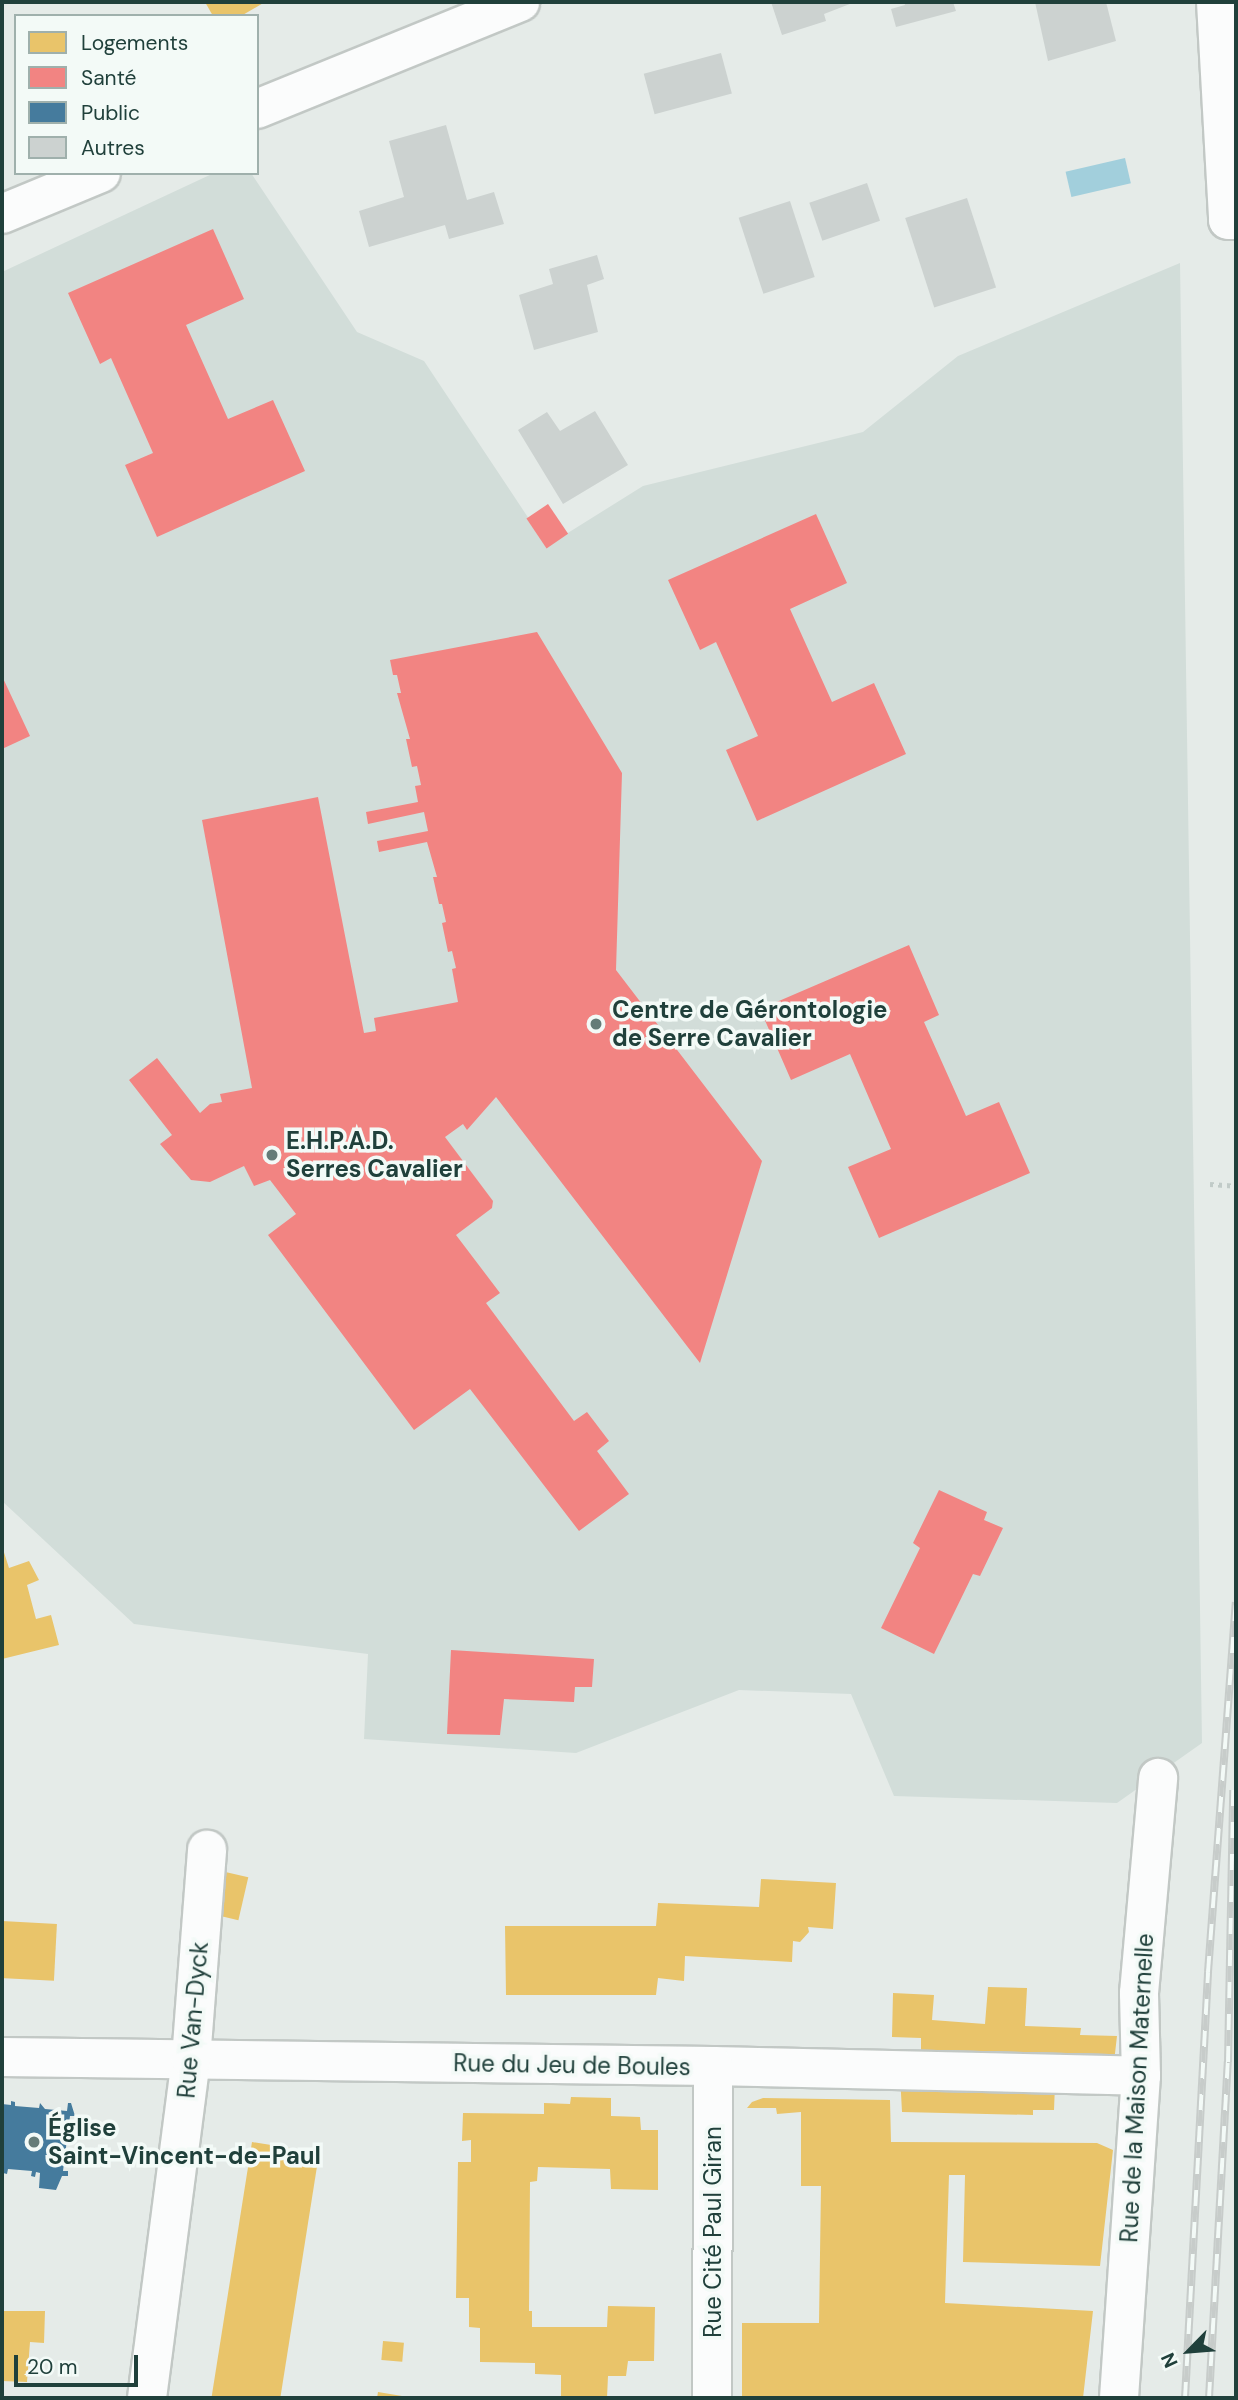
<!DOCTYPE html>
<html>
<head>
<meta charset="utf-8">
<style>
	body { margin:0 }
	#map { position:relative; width:1238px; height:2400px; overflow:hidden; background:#e5ebe8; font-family:"DM Sans",sans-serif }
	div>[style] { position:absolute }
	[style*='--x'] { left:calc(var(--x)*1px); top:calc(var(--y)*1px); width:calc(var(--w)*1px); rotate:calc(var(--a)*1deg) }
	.built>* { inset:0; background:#d2ddd9 }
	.water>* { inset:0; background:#a2cfdc; transform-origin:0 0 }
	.homes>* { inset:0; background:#e9c46a; transform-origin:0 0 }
	.health>* { inset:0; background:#f28482; transform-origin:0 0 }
	.public>* { inset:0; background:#457b9d }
	.building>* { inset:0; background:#ccd2d0; transform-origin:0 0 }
	.path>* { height:4.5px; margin-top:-2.25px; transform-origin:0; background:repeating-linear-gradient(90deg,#c1cbc8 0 3.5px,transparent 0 8.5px) }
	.roads { filter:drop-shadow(2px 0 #c2c8c5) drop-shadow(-2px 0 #c2c8c5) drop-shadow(0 2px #c2c8c5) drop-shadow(0 -2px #c2c8c5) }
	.minor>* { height:38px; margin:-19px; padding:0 19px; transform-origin:19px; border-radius:19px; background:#fbfcfc }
	.rail>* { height:8px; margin-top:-4px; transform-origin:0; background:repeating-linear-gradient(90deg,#f3faf7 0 16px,#c7ccca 0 32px); box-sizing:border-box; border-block:2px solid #c7ccca }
	.dots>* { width:19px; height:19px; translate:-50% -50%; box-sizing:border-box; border:4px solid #f3faf7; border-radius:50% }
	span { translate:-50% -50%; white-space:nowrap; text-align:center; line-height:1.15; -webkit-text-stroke:7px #f3faf7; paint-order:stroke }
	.poi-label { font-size:24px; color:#20403b; font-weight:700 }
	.left { translate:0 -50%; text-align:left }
	.street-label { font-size:24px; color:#20403b }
	.frame { position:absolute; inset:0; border:4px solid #20403b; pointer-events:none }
	.legend { position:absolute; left:14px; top:14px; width:245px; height:161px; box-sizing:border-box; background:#f3faf7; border:2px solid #9fb0ac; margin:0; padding:9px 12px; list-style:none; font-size:21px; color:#20403b }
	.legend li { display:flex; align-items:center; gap:14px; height:35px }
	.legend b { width:35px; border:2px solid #9fb0ac }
	.north { position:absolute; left:1154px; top:2316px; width:70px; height:70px; -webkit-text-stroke:5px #f3faf7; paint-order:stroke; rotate:245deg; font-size:19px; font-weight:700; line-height:28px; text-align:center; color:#20403b }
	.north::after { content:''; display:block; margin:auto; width:24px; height:32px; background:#20403b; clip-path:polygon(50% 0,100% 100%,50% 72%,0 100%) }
	.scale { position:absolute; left:14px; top:2355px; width:124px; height:32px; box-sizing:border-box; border:4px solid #20403b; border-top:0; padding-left:9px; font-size:21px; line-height:24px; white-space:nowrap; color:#20403b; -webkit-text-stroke:5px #f3faf7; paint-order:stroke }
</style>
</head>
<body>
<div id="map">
	<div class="built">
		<i style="clip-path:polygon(214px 173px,251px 173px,357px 332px,424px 361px,547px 546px,643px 486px,863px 432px,958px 356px,1180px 263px,1202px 1743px,1117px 1803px,894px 1796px,851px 1694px,739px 1690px,576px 1753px,364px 1739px,368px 1654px,134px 1624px,2px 1501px,2px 272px)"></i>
	</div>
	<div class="water">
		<i style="left:1125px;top:158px;width:26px;height:61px;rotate:77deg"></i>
	</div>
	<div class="homes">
		<i style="clip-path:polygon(205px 2px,265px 2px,241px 16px,213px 16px)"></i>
		<i style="clip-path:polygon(2px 1546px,9px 1568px,29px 1561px,39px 1580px,27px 1585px,36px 1619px,51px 1615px,59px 1645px,2px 1659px)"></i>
		<i style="left:221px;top:1871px;width:28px;height:44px;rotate:13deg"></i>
		<i style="clip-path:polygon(761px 1879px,836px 1883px,833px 1929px,808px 1927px,809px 1932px,800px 1942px,793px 1941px,792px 1962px,685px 1956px,684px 1981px,658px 1978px,656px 1995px,506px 1995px,505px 1926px,656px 1926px,658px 1903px,759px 1907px)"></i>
		<i style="left:2px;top:1921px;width:55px;height:57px;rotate:3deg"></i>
		<i style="clip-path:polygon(988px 1987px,1027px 1988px,1025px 2026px,1081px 2028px,1080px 2035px,1117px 2036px,1114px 2062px,921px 2056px,921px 2038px,892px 2037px,893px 1993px,934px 1995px,932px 2020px,985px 2024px)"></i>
		<i style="clip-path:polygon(900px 2075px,1055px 2085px,1054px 2110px,1033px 2110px,1033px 2115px,902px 2112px)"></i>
		<i style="clip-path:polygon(571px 2097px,611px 2098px,611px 2116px,640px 2117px,641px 2130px,658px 2130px,658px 2190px,611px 2189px,610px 2169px,538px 2167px,537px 2181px,530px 2182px,529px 2311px,532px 2311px,532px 2327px,607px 2327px,608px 2306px,655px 2307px,654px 2361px,628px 2361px,626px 2376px,608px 2376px,607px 2398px,561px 2398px,561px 2375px,535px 2374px,535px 2363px,480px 2362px,480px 2328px,469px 2327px,469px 2298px,456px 2298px,458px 2162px,471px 2162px,471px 2140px,462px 2141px,463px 2113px,544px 2114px,544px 2103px,570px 2104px)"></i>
		<i style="clip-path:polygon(763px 2098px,890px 2100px,891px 2142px,1097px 2143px,1113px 2150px,1100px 2266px,963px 2262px,965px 2175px,949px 2175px,945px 2303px,1093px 2311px,1083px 2398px,742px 2398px,742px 2323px,819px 2323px,821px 2186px,801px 2186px,801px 2112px,777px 2114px,776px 2108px,747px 2108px,752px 2102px)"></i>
		<i style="left:252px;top:2142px;width:68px;height:259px;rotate:9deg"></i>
		<i style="clip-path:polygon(2px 2311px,45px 2311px,44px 2343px,30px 2342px,27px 2382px,2px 2381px)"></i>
		<i style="left:383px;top:2341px;width:21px;height:19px;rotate:5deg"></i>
		<i style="clip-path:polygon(378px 2392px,408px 2397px,408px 2398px,377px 2398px)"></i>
	</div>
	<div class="health">
		<i style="clip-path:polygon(213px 229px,244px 299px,186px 325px,228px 419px,273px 400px,305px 471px,157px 537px,125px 465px,153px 453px,111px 358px,100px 364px,68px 293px)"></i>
		<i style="left:548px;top:504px;width:36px;height:26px;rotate:56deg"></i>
		<i style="clip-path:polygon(816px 514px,847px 583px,790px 609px,832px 702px,874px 683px,906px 754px,757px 821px,726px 750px,758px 736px,716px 642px,700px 650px,668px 580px)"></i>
		<i style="clip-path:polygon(537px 632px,622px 773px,616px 970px,762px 1161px,700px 1363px,496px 1097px,467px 1130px,463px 1124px,445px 1137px,493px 1201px,492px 1208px,456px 1235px,500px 1293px,486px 1303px,574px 1421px,587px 1412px,609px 1441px,597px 1451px,629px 1494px,579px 1531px,470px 1389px,414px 1430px,268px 1235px,296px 1214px,270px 1180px,254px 1186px,244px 1166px,210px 1182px,191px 1180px,160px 1144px,172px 1135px,129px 1080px,157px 1058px,200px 1113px,210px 1104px,222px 1102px,220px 1094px,252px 1088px,202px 820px,318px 797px,364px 1033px,376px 1031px,374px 1018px,458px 1002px,452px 969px,456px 968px,452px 951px,448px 952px,442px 923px,446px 922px,442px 904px,439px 904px,433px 877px,437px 877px,427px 842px,379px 852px,377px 841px,428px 831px,424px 812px,368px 824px,366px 812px,418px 802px,415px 786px,421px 785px,417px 766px,412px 767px,406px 739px,410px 739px,397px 693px,401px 693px,397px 675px,393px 675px,390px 660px)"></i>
		<i style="clip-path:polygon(2px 676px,30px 736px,2px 749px)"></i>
		<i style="clip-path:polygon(909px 945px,939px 1015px,924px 1022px,966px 1116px,999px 1102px,1030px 1173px,879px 1238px,848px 1167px,891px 1149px,850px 1054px,791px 1080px,760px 1009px)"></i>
		<i style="clip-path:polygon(939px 1490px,987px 1512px,984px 1520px,1003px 1528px,980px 1576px,973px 1574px,934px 1654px,881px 1628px,920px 1548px,913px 1543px)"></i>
		<i style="clip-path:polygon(451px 1650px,594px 1659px,592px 1687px,575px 1687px,574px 1702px,504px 1699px,500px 1735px,447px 1734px)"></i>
	</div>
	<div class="public">
		<i style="clip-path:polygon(11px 2101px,15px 2102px,15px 2106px,39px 2108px,40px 2103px,45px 2109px,67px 2111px,68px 2103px,71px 2103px,75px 2116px,70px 2116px,63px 2171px,68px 2171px,68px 2176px,62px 2176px,56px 2190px,39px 2188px,40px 2173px,36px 2172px,35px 2177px,31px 2176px,32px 2171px,8px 2169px,7px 2174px,3px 2173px,2px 2104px,11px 2105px)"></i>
	</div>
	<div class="building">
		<i style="clip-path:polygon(771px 2px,855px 2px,824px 14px,826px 21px,782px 35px)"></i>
		<i style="clip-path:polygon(904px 2px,953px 2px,956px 11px,896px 27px,891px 9px,905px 5px)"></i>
		<i style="clip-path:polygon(1035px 2px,1106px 2px,1116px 41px,1048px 61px)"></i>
		<i style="left:721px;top:53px;width:42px;height:80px;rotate:75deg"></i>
		<i style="clip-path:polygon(446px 125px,467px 200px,494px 192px,504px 224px,449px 239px,445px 225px,369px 247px,359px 211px,404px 197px,389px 141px)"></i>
		<i style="left:867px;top:183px;width:40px;height:61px;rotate:71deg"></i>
		<i style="left:967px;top:198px;width:94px;height:65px;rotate:72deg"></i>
		<i style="left:790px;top:201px;width:80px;height:54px;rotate:72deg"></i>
		<i style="clip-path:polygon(597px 255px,604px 279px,587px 285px,598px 332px,534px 350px,519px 295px,553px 284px,549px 269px)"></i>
		<i style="clip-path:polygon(595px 411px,628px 465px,563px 504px,518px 430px,547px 412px,560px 431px)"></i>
	</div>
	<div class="path">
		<i style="--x:1210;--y:1184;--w:26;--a:4"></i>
	</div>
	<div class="roads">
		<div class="minor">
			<i style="--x:1216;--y:2;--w:218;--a:86.8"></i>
			<i style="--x:1228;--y:220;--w:8;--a:0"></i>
			<i style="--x:257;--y:109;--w:284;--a:-22.1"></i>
			<i style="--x:2;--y:214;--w:107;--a:-22.5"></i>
			<i style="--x:2;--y:2057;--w:711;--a:0.73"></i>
			<i style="--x:713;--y:2066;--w:428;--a:1.3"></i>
			<i style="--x:147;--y:2398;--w:342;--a:-82.6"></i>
			<i style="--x:191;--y:2059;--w:210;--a:-85.6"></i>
			<i style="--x:712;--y:2398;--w:332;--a:-89.8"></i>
			<i style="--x:1119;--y:2398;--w:323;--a:-86.1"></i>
			<i style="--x:1141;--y:2076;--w:83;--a:-91.4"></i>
			<i style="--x:1139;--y:1993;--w:216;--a:-84.9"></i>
		</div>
	</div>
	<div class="rail">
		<i style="--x:1185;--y:2398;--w:427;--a:-86.9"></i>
		<i style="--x:1208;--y:1972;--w:371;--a:-85.7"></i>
		<i style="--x:1209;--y:2398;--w:337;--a:-86.8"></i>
		<i style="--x:1228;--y:2062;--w:272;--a:-88.9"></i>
	</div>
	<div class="dots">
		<i style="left:596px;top:1024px;background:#657c78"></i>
		<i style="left:272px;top:1155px;background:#657c78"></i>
		<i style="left:34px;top:2142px;background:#657c78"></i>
	</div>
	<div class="poi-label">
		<span class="left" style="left:612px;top:1024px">Centre de Gérontologie<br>de Serre Cavalier</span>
		<span class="left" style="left:286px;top:1155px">E.H.P.A.D.<br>Serres Cavalier</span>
		<span class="left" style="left:48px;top:2142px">Église<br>Saint-Vincent-de-Paul</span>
	</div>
	<div class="street-label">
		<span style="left:193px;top:2020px;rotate:-85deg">Rue Van-Dyck</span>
		<span style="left:572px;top:2065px;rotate:1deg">Rue du Jeu de Boules</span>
		<span style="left:1137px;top:2088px;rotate:-87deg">Rue de la Maison Maternelle</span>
		<span style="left:713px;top:2232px;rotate:-90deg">Rue Cité Paul Giran</span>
	</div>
	<div class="frame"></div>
	<ul class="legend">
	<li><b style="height:19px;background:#e9c46a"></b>Logements</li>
	<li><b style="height:19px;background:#f28482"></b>Santé</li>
	<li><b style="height:19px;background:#457b9d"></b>Public</li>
	<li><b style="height:19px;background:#ccd2d0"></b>Autres</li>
	</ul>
	<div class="north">N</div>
	<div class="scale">20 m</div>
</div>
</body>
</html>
